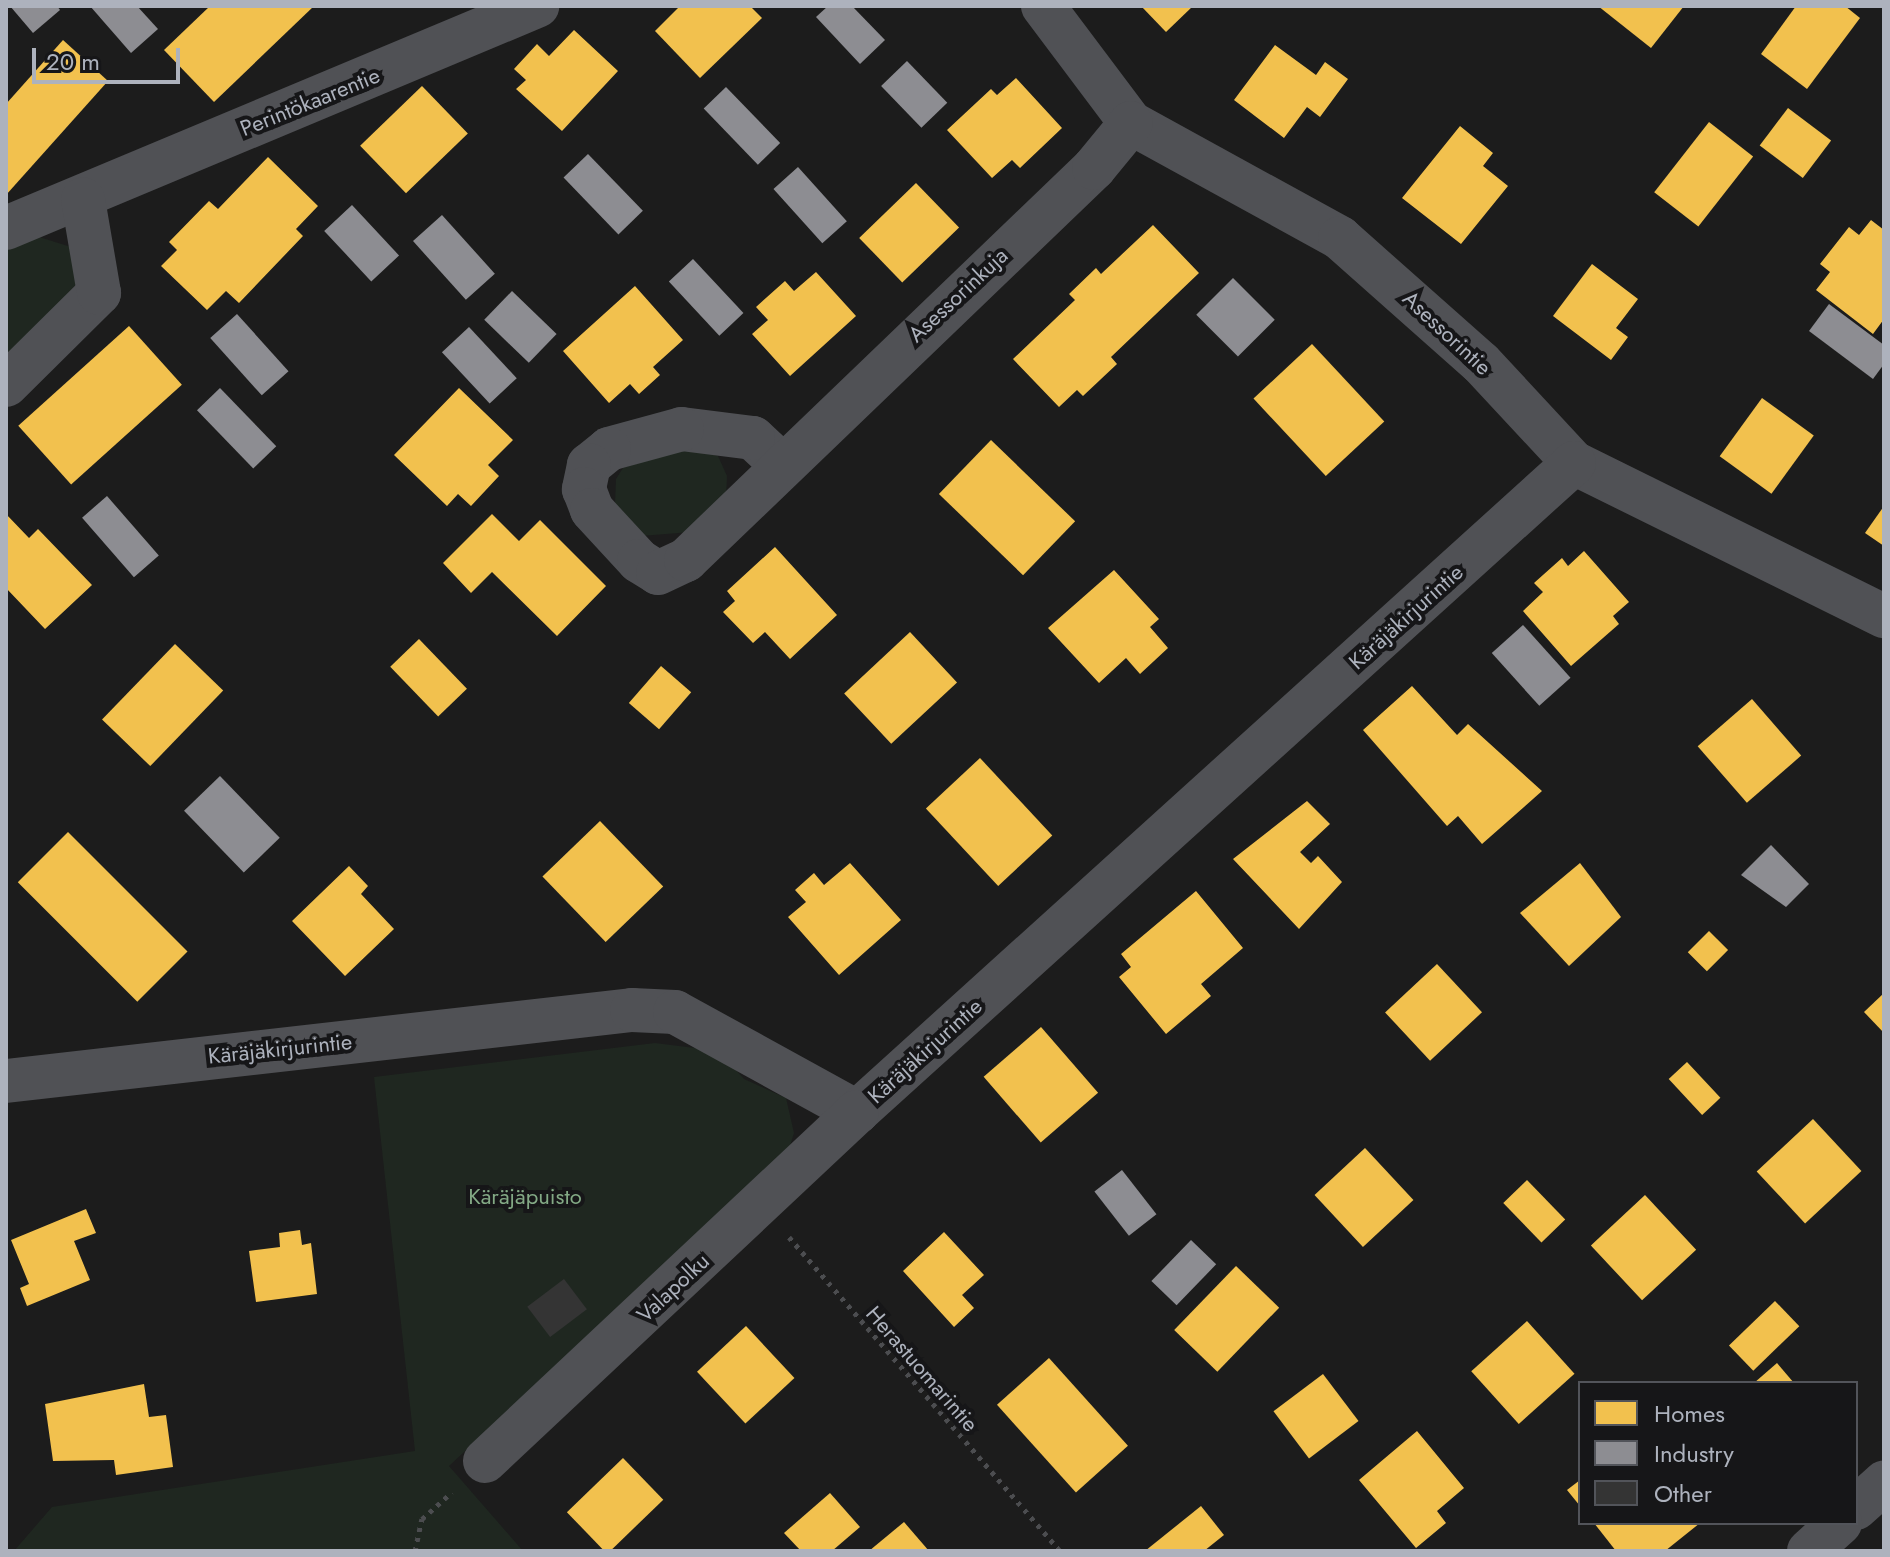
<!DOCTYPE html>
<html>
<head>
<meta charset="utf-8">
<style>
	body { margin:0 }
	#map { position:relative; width:1890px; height:1557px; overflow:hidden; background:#1c1c1c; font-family:Jost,sans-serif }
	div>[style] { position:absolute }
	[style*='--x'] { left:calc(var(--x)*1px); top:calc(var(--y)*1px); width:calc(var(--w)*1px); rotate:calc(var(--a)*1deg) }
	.green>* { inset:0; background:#1f2720 }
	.homes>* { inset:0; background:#f2c14e; transform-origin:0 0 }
	.industry>* { inset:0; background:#8d8d92; transform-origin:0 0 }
	.building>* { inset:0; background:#343434; transform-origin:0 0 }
	.path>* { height:5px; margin-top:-2.5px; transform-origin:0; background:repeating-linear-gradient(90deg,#4c4d50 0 4px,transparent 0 10px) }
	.street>* { height:44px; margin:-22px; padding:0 22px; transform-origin:22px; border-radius:22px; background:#505155 }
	span { translate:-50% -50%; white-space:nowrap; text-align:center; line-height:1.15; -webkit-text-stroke:8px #161618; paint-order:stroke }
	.street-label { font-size:22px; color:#adb2bd }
	.park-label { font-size:22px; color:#83a985 }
	.frame { position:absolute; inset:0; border:8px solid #adb2bd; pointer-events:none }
	.legend { position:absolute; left:1578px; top:1381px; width:280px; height:144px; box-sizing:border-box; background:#161618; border:2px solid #52545a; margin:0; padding:10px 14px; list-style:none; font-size:24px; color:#adb2bd }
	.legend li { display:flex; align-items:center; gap:16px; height:40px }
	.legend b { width:40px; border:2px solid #52545a }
	.scale { position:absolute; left:32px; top:48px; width:148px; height:36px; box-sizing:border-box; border:4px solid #adb2bd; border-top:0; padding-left:10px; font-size:24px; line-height:28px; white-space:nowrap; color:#adb2bd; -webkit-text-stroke:6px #161618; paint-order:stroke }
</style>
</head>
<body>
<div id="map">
	<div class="green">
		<i style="clip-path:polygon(36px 236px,71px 247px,83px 277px,6px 363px,6px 250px)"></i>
		<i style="clip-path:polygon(688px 447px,718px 456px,727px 476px,726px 498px,691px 532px,641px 536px,615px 505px,616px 479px,623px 468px)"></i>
		<i style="clip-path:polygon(655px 1043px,719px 1051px,744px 1079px,786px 1098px,794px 1133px,789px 1149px,449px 1466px,523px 1551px,14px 1551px,52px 1507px,415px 1451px,374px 1077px)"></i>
	</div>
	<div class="homes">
		<i style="clip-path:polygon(210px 6px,314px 6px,214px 102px,164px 50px)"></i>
		<i style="clip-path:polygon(680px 6px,750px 6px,762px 18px,700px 78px,655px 31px)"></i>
		<i style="clip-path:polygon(1141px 6px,1193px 6px,1166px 32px)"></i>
		<i style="clip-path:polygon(1598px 6px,1684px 6px,1651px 48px)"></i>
		<i style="clip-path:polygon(1796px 6px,1845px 6px,1860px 18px,1807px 89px,1761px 54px)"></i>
		<i style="clip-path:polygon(574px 30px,618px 71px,562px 131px,516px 89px,526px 80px,514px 69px,537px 44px,549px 56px)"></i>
		<i style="clip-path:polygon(63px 40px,108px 81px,6px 195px,6px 104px)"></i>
		<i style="clip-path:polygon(1275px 45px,1316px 75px,1325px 62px,1348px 79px,1320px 117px,1307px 107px,1284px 138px,1234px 100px)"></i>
		<i style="clip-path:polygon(1016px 78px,1062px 128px,1020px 168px,1012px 160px,992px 178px,947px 130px,991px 89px,997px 95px)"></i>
		<i style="left:422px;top:86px;width:66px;height:86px;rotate:46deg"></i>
		<i style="left:1788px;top:108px;width:54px;height:47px;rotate:37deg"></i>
		<i style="left:1709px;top:122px;width:56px;height:89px;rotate:38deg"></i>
		<i style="clip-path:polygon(1460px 126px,1493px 153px,1483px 166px,1508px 186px,1461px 244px,1402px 198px)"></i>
		<i style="clip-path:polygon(268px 157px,318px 206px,296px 229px,303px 236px,239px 303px,226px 291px,207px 310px,161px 266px,177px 250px,169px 242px,209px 201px,218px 209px)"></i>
		<i style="left:916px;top:183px;width:62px;height:79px;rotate:46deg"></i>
		<i style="clip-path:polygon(1871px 220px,1884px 230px,1884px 319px,1873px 334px,1816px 290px,1830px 272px,1820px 264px,1849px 227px,1859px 235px)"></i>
		<i style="clip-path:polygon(1153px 225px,1199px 273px,1111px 357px,1117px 364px,1083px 396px,1077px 390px,1059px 407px,1013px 359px,1075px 300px,1069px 294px,1096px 268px,1101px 274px)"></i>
		<i style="clip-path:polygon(1592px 264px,1638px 299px,1616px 328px,1628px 337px,1611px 360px,1553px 316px)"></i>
		<i style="clip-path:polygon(816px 272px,856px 316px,790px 376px,752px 334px,768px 320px,756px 307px,785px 281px,794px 291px)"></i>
		<i style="clip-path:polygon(635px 286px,683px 340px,653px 367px,660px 375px,639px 394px,630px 384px,609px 403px,563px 351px)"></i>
		<i style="left:129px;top:326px;width:79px;height:149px;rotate:48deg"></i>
		<i style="left:1312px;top:344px;width:106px;height:80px;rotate:47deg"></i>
		<i style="clip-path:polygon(459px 388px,513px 440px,488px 465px,499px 476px,471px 506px,458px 494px,447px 506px,394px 455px)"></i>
		<i style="left:1762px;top:398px;width:64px;height:72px;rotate:36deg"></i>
		<i style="left:991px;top:440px;width:117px;height:75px;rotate:44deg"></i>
		<i style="clip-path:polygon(1884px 506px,1884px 546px,1865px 533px)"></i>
		<i style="clip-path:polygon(6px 514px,29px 538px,38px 529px,92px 585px,45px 629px,6px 588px)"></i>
		<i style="clip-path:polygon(492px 514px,519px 541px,540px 520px,606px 586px,557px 636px,492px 572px,471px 593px,443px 563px)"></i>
		<i style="clip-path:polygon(775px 547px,837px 615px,790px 659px,765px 632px,753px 643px,723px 612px,735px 601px,727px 591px)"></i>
		<i style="clip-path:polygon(1584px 551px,1629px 602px,1613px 616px,1619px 624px,1571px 666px,1523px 611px,1543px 592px,1534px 583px,1562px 558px,1568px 566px)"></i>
		<i style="clip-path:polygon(1114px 570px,1159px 619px,1150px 627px,1168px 648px,1140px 674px,1126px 658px,1099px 683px,1048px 628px)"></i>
		<i style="left:910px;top:632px;width:69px;height:90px;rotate:47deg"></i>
		<i style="left:419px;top:639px;width:69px;height:40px;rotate:46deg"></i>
		<i style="left:175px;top:644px;width:67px;height:105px;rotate:44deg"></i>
		<i style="left:661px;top:666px;width:40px;height:49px;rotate:41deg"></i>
		<i style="clip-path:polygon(1412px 686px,1457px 735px,1468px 724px,1542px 791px,1482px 844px,1458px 816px,1447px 826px,1363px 730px)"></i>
		<i style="left:1752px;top:699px;width:75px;height:72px;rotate:49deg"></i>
		<i style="left:980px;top:758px;width:106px;height:74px;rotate:47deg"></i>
		<i style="clip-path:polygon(1307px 801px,1330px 824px,1300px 852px,1311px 863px,1318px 856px,1342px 882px,1299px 929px,1233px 859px)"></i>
		<i style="left:600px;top:821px;width:91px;height:80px;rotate:46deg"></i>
		<i style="left:68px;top:832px;width:169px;height:71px;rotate:45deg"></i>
		<i style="clip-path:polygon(850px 863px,901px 920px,839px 975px,788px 917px,806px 902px,795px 890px,814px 873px,824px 885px)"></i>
		<i style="clip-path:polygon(1580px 863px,1621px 917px,1569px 966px,1520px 913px)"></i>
		<i style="clip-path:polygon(349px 866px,368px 886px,361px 894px,394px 929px,345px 976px,292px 921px)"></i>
		<i style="clip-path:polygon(1196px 891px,1243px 948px,1201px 984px,1211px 996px,1166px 1034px,1119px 977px,1131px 967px,1121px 954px)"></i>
		<i style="left:1709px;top:931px;width:27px;height:30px;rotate:45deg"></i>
		<i style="left:1437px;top:964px;width:66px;height:71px;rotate:47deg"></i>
		<i style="clip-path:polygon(1884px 993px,1884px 1033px,1864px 1012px)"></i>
		<i style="left:1041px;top:1027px;width:87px;height:76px;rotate:49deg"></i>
		<i style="left:1687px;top:1062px;width:49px;height:25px;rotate:47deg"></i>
		<i style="left:1813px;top:1119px;width:71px;height:77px;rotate:47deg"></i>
		<i style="left:1365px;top:1148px;width:71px;height:69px;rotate:47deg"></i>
		<i style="left:1527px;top:1180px;width:55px;height:33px;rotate:46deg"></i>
		<i style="left:1645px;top:1195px;width:75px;height:74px;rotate:47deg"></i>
		<i style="clip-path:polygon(86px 1209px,96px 1233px,74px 1241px,90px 1280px,27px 1306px,20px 1288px,29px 1284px,11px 1240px)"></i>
		<i style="clip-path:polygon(300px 1230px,302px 1245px,311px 1243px,317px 1294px,256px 1302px,249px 1251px,280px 1247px,279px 1233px)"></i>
		<i style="clip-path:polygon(944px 1232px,984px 1275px,962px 1295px,974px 1308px,954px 1327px,903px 1271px)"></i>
		<i style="left:1236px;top:1266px;width:60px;height:89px;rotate:44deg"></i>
		<i style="left:1775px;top:1301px;width:35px;height:64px;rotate:46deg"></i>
		<i style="left:1527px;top:1321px;width:71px;height:75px;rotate:48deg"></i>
		<i style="left:746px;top:1326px;width:71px;height:67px;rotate:47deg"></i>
		<i style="left:1049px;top:1358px;width:118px;height:70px;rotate:48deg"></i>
		<i style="clip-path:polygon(1777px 1363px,1794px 1383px,1754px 1383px)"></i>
		<i style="left:1323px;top:1374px;width:59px;height:62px;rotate:53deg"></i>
		<i style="clip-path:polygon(144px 1384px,149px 1417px,166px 1415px,173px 1467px,116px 1475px,114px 1460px,53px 1461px,45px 1404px)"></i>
		<i style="clip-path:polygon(1417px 1431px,1464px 1488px,1437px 1511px,1446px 1523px,1416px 1548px,1359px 1480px)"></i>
		<i style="left:623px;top:1458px;width:58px;height:78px;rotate:46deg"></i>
		<i style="clip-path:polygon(1580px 1480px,1580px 1506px,1567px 1490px)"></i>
		<i style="clip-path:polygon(830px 1493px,860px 1527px,832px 1551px,801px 1551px,784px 1533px)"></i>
		<i style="clip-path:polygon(1201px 1506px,1224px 1535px,1204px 1551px,1145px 1551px)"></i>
		<i style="clip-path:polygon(904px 1522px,929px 1551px,869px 1551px)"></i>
		<i style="clip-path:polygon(1594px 1523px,1700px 1523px,1665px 1551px,1616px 1551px)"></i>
	</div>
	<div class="industry">
		<i style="clip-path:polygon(10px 6px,57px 6px,60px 10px,33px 33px)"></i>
		<i style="clip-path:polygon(90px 6px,137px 6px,158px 29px,131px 53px)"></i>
		<i style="clip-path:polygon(828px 6px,852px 6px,885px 40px,860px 64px,816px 17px)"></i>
		<i style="left:907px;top:61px;width:58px;height:36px;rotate:46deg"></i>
		<i style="left:726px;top:87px;width:78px;height:31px;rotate:46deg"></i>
		<i style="left:588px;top:154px;width:79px;height:34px;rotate:46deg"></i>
		<i style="left:798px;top:167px;width:73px;height:33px;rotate:48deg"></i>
		<i style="left:352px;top:205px;width:69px;height:38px;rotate:47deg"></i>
		<i style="left:442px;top:215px;width:79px;height:39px;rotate:48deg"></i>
		<i style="left:693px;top:259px;width:74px;height:33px;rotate:47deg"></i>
		<i style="left:1233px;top:278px;width:59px;height:52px;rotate:45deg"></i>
		<i style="left:512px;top:291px;width:62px;height:40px;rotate:44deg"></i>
		<i style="clip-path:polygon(1829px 304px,1884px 345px,1884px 364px,1873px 379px,1809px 331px)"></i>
		<i style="left:237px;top:314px;width:77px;height:36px;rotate:48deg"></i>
		<i style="left:469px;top:327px;width:70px;height:37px;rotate:47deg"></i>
		<i style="left:220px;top:388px;width:81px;height:32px;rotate:46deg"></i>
		<i style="left:107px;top:496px;width:79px;height:33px;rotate:49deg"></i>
		<i style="left:1523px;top:625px;width:71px;height:42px;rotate:48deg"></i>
		<i style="left:220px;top:776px;width:86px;height:50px;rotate:46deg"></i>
		<i style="clip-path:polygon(1771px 845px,1809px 884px,1786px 907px,1741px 875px)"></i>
		<i style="left:1122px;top:1170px;width:56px;height:35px;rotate:52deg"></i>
		<i style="left:1191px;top:1240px;width:35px;height:57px;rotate:44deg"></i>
	</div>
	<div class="building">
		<i style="left:564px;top:1279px;width:38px;height:46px;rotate:53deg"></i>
	</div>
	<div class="path">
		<i style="--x:789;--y:1237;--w:415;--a:49.2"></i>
		<i style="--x:415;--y:1551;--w:33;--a:-78"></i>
		<i style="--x:422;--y:1519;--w:40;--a:-42"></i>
	</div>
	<div class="street">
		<i style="--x:1043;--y:6;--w:146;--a:53.1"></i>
		<i style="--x:1131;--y:123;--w:239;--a:28.8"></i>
		<i style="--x:1340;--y:238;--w:188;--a:41.6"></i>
		<i style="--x:1481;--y:363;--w:137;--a:47.1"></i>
		<i style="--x:1574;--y:463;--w:346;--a:26.3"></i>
		<i style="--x:6;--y:228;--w:576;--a:-22.69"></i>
		<i style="--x:6;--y:385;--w:131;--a:-44.7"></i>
		<i style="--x:99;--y:293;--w:95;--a:-99.7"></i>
		<i style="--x:781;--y:464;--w:38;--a:-137"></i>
		<i style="--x:753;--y:438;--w:72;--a:-172.8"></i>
		<i style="--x:682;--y:429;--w:76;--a:164.7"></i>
		<i style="--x:609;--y:449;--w:26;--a:141"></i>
		<i style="--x:589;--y:465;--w:25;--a:102"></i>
		<i style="--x:584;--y:489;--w:22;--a:69"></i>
		<i style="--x:592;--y:510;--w:69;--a:47.3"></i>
		<i style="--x:639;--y:561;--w:22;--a:32"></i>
		<i style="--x:658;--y:573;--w:31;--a:-25"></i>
		<i style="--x:686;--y:560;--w:566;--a:-43.85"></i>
		<i style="--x:1094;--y:168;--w:58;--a:-50.6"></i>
		<i style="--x:6;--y:1081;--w:630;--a:-6.47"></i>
		<i style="--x:632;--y:1010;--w:43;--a:2.7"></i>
		<i style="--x:675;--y:1012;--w:208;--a:28.8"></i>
		<i style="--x:857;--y:1112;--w:967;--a:-42.15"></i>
		<i style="--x:485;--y:1461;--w:510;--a:-43.17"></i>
		<i style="--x:1856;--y:1508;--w:38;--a:-42"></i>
		<i style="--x:1809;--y:1551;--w:42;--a:-42.1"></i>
	</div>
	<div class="street-label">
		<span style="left:310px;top:102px;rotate:-22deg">Perintökaarentie</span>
		<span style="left:958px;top:295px;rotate:-43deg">Asessorinkuja</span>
		<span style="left:1447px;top:333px;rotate:43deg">Asessorintie</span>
		<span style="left:1406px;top:617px;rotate:-42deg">Käräjäkirjurintie</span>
		<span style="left:280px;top:1049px;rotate:-6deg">Käräjäkirjurintie</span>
		<span style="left:925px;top:1051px;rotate:-42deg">Käräjäkirjurintie</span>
		<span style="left:673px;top:1288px;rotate:-43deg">Valapolku</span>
		<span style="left:922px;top:1369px;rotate:49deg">Herastuomarintie</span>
	</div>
	<div class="park-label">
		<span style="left:525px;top:1197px">Käräjäpuisto</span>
	</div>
	<div class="frame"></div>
	<ul class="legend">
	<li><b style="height:22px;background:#f2c14e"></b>Homes</li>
	<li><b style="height:22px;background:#8d8d92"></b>Industry</li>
	<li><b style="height:22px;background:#343434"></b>Other</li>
	</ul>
	<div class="scale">20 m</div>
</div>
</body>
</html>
